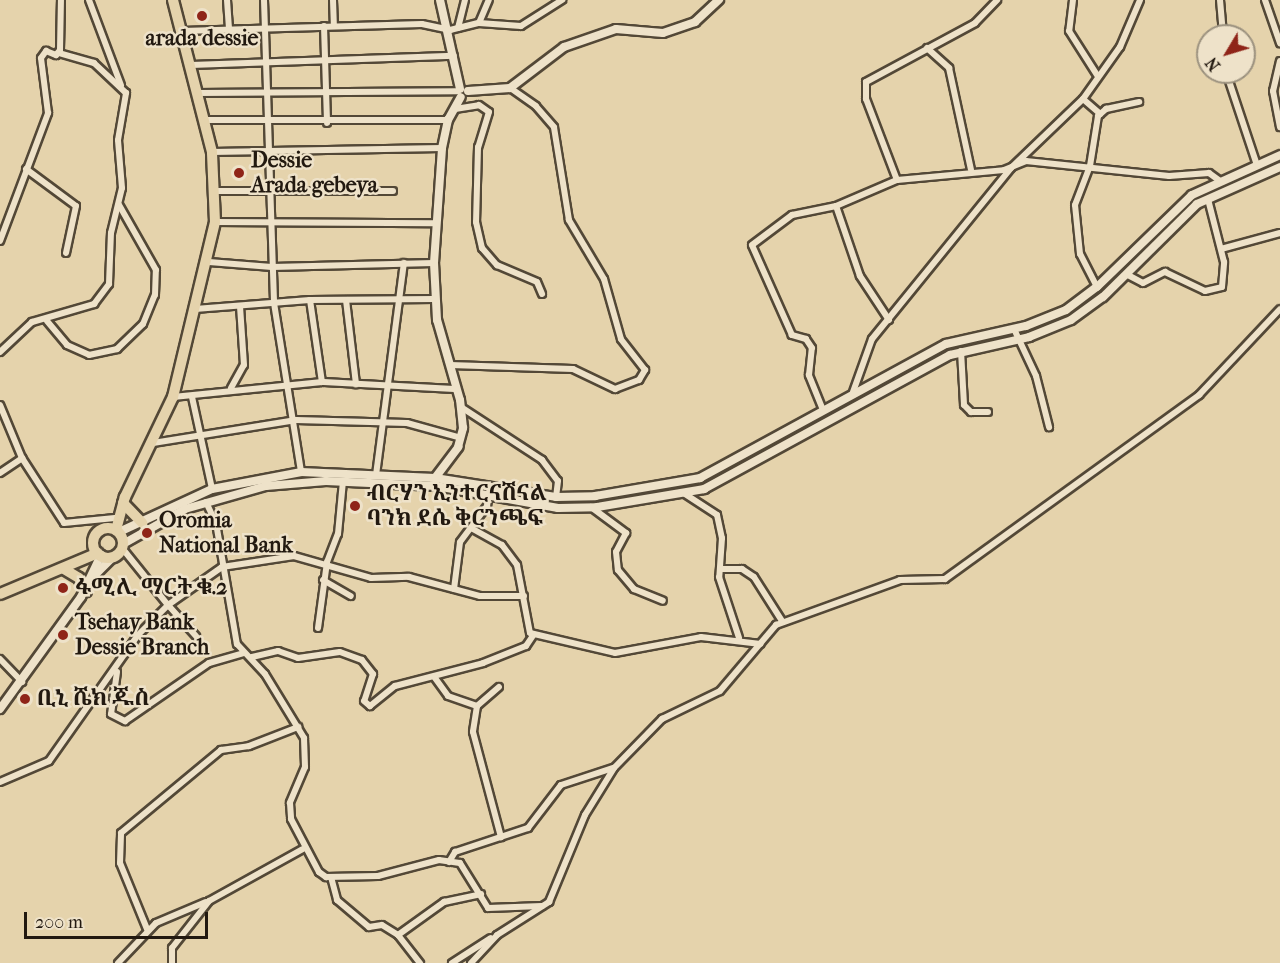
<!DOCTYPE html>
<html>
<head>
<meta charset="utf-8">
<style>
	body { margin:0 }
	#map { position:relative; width:1280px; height:963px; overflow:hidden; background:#e5d3ac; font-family:"IM FELL French Canon","Noto Serif Ethiopic",serif }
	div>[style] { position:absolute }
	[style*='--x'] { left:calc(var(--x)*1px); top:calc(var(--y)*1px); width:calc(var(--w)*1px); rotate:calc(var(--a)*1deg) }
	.roads { filter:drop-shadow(2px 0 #534837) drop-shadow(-2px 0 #534837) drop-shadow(0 2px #534837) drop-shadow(0 -2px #534837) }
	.minor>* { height:6px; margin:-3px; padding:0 3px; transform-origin:3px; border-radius:3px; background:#eee2c9 }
	.tertiary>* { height:8px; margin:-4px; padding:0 4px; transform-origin:4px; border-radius:4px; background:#eee2c9 }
	.trunk>* { height:10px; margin:-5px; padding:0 5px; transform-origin:5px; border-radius:5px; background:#e5d3ac }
	.trunk>.ring { margin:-5px; padding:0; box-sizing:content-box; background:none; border:10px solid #e5d3ac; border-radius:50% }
	.dots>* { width:16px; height:16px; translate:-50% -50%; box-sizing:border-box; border:3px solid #eee2c9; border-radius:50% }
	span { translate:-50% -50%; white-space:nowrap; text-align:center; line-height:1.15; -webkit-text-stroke:5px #eee2c9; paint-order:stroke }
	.poi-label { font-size:22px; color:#221910; font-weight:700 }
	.left { translate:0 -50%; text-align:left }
	.north { position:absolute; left:1196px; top:24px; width:60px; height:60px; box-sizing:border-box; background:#eee2c9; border:2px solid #9c927f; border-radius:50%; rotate:232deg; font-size:16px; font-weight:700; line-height:24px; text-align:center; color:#221910 }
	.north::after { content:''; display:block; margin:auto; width:21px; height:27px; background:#8f2418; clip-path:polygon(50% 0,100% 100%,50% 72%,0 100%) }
	.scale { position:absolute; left:24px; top:912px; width:184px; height:27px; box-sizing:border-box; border:3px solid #221910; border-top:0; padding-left:8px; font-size:18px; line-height:21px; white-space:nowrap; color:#221910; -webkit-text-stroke:4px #eee2c9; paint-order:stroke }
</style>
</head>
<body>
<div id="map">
	<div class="roads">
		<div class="minor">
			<i style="--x:89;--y:0;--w:91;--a:69.4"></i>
			<i style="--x:227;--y:0;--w:29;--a:86"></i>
			<i style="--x:264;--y:0;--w:303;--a:88.1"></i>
			<i style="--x:274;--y:303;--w:171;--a:80.9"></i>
			<i style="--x:333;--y:0;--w:25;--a:88"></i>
			<i style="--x:1073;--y:0;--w:31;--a:97"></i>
			<i style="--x:1069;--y:31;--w:52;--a:57.5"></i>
			<i style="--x:1220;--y:0;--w:36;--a:85"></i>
			<i style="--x:1265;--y:0;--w:46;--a:70.8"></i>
			<i style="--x:479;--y:23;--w:42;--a:4.1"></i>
			<i style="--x:521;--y:26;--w:49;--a:-32.4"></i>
			<i style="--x:324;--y:26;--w:97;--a:88.2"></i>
			<i style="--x:458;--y:28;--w:29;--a:-76"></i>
			<i style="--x:182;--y:31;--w:240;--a:-1.7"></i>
			<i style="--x:422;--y:24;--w:29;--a:12"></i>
			<i style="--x:450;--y:30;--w:30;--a:-14"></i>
			<i style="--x:479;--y:23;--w:25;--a:-67"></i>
			<i style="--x:927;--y:48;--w:30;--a:42"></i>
			<i style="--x:949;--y:68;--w:104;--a:77.8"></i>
			<i style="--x:1280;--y:61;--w:31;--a:103"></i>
			<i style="--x:1273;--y:91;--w:37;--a:79"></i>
			<i style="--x:191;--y:65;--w:263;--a:-2"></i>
			<i style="--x:1226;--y:72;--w:98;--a:71.6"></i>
			<i style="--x:198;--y:93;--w:260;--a:-0.4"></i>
			<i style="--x:1083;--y:99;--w:23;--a:41"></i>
			<i style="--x:455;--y:109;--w:24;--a:-9"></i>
			<i style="--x:479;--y:105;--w:12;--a:35"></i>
			<i style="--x:489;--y:112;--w:37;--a:107"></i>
			<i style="--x:478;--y:147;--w:75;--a:91.5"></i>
			<i style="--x:476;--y:222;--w:27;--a:77"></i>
			<i style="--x:482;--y:248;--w:23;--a:49"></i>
			<i style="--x:497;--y:265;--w:43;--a:23"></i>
			<i style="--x:537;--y:282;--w:13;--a:67"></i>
			<i style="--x:205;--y:120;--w:243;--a:0"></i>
			<i style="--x:212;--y:152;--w:230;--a:-1"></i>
			<i style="--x:26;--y:169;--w:62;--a:36.5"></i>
			<i style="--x:76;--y:206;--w:48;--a:102"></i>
			<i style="--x:897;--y:180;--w:87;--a:-110.9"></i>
			<i style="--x:866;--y:99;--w:17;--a:-90"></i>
			<i style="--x:866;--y:82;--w:124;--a:-28.4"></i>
			<i style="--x:975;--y:23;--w:32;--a:-46"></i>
			<i style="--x:216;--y:191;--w:177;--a:0"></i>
			<i style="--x:215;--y:222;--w:219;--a:0.3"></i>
			<i style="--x:0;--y:241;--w:137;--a:-69.4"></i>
			<i style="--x:48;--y:113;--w:55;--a:-97.3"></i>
			<i style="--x:41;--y:58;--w:9;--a:-54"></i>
			<i style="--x:46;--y:51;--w:11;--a:22"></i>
			<i style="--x:56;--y:55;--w:6;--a:-51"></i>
			<i style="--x:60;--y:50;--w:50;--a:-88.9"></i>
			<i style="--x:1221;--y:249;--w:61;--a:-15.2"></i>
			<i style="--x:209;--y:262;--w:63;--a:4.5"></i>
			<i style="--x:272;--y:267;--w:162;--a:-1.4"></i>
			<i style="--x:1126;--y:274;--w:19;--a:28"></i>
			<i style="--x:1143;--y:283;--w:25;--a:-27"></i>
			<i style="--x:1165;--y:272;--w:44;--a:25.4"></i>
			<i style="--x:1205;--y:291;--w:17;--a:-13"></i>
			<i style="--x:1222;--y:287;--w:25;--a:-85"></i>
			<i style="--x:1224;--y:262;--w:65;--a:-104.3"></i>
			<i style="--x:1097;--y:287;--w:37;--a:-117"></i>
			<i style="--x:1080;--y:254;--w:49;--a:-95.8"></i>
			<i style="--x:1075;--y:205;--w:42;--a:-69"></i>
			<i style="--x:1090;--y:166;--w:51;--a:-80.9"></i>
			<i style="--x:1098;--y:116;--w:11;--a:-41"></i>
			<i style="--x:1106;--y:109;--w:34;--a:-12"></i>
			<i style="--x:310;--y:300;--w:83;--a:81.7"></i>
			<i style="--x:346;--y:300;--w:85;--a:83.2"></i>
			<i style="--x:195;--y:309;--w:115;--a:-4.5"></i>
			<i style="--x:310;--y:300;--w:124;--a:-0.5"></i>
			<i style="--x:889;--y:320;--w:53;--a:-123.4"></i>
			<i style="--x:860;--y:276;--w:74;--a:-108.9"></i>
			<i style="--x:836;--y:206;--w:66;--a:-23.1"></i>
			<i style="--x:897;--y:180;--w:107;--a:-5.3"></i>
			<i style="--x:1004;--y:170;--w:24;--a:-22"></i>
			<i style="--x:1026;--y:161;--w:144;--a:6"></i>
			<i style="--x:1169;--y:176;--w:40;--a:-4.3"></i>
			<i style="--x:1209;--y:173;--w:14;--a:36"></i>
			<i style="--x:47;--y:321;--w:31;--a:50"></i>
			<i style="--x:67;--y:345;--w:24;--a:24"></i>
			<i style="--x:89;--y:355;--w:29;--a:-12"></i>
			<i style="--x:117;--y:349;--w:36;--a:-44"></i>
			<i style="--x:143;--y:324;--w:31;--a:-68"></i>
			<i style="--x:155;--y:295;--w:25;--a:-88"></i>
			<i style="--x:156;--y:270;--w:75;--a:-119.6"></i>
			<i style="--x:1014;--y:329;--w:52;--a:64.9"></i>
			<i style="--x:1036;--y:376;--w:53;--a:75.7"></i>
			<i style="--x:961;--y:351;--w:54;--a:86.8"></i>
			<i style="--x:964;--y:405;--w:10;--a:45"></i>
			<i style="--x:971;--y:412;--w:17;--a:0"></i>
			<i style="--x:0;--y:352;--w:44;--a:-43.2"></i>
			<i style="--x:32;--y:322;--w:65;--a:-16.2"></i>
			<i style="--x:94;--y:304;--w:25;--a:-53"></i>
			<i style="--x:109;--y:284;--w:51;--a:-87.8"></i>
			<i style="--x:111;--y:233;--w:46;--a:-76.3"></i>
			<i style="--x:122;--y:188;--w:48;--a:-94.8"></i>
			<i style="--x:118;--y:140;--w:48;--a:-80.3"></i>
			<i style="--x:126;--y:93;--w:44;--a:-136.8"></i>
			<i style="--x:94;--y:63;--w:37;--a:-164"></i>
			<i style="--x:450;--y:365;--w:123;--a:1.9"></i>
			<i style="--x:573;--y:369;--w:47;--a:25.5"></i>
			<i style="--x:615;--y:389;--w:26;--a:-21"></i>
			<i style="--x:639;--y:380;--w:12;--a:-59"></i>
			<i style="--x:645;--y:370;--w:39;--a:-128"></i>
			<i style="--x:621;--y:339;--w:62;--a:-105.8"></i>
			<i style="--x:604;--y:279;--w:69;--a:-120.7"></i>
			<i style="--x:569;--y:220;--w:94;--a:-99.2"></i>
			<i style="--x:554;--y:127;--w:28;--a:-131"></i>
			<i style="--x:536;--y:106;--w:32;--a:-145"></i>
			<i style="--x:231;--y:388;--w:26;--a:-61"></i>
			<i style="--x:244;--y:365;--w:59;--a:-93.9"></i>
			<i style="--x:853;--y:392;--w:56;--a:-70.3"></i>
			<i style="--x:872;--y:339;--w:220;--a:-50.9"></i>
			<i style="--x:1011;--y:168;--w:100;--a:-43.8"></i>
			<i style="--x:1083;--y:99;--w:64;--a:-54.6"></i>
			<i style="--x:1120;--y:47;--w:51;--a:-66.9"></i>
			<i style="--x:173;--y:397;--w:150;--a:-5.7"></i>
			<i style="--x:322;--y:382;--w:134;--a:3"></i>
			<i style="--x:192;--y:397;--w:94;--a:77.7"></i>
			<i style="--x:0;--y:405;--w:57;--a:67.5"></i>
			<i style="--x:22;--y:458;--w:77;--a:57.1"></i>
			<i style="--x:64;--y:523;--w:51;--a:-5.6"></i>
			<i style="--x:461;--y:407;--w:97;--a:33.2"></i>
			<i style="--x:542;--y:460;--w:26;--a:53"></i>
			<i style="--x:558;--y:481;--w:16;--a:97"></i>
			<i style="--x:823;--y:410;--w:38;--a:-112"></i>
			<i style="--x:809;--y:375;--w:27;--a:-84"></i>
			<i style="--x:812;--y:348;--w:11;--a:-124"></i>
			<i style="--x:806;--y:339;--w:15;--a:-164"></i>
			<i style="--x:792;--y:335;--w:98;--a:-114"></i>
			<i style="--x:752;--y:245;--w:50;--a:-36.9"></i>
			<i style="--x:792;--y:215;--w:45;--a:-11.6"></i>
			<i style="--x:153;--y:443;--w:145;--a:-9.1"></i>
			<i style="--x:296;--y:420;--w:111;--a:1.5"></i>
			<i style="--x:407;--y:423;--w:56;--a:15.5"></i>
			<i style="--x:0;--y:473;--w:27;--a:-34"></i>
			<i style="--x:376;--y:475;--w:214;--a:-82.5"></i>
			<i style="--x:685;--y:494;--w:38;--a:33"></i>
			<i style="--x:717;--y:515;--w:24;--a:78"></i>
			<i style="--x:722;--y:538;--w:39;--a:94"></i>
			<i style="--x:719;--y:577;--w:64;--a:71.8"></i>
			<i style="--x:206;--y:502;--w:23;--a:65"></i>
			<i style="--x:216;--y:523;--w:123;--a:80.2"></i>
			<i style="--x:237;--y:644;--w:41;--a:47"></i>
			<i style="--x:265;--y:674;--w:75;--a:58.6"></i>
			<i style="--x:304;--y:738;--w:29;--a:88"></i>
			<i style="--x:305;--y:767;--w:39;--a:113"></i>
			<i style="--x:290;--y:803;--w:16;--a:86"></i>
			<i style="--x:291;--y:819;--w:60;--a:62.2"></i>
			<i style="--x:319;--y:872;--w:9;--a:36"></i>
			<i style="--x:326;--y:877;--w:52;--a:-1.1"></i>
			<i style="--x:378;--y:876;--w:63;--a:-14.7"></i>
			<i style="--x:439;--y:860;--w:21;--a:8"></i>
			<i style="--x:460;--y:863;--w:53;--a:58.1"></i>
			<i style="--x:488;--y:908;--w:54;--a:-2.1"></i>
			<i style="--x:591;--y:507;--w:44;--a:36.6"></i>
			<i style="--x:626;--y:533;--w:21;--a:118"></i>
			<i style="--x:616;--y:552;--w:18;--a:84"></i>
			<i style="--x:618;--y:570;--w:25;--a:50"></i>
			<i style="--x:634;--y:589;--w:31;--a:22"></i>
			<i style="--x:471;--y:528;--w:35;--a:29"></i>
			<i style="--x:502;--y:545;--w:25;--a:53"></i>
			<i style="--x:517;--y:565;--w:69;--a:79.2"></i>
			<i style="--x:530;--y:633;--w:87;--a:13.2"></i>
			<i style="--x:615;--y:653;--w:87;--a:-10.5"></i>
			<i style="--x:701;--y:637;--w:60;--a:6.7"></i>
			<i style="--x:122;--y:548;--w:73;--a:51.1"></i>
			<i style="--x:168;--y:605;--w:66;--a:-35.1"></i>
			<i style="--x:222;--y:567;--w:73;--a:-8.7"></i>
			<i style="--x:294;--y:556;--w:80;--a:15.9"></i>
			<i style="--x:371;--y:578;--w:38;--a:-2"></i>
			<i style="--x:409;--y:577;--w:73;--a:15"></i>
			<i style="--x:480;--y:596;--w:44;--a:0"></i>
			<i style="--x:722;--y:569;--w:20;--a:0"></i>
			<i style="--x:742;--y:569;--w:14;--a:34"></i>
			<i style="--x:754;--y:577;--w:52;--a:57.5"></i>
			<i style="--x:323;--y:580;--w:32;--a:30"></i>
			<i style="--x:454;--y:589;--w:47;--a:-82.7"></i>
			<i style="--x:460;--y:542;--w:45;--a:-53.1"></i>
			<i style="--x:487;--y:506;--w:19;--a:-81"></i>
			<i style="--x:318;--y:628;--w:67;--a:-82.2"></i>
			<i style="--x:327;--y:562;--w:30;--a:-69"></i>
			<i style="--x:338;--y:534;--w:53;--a:-84.6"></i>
			<i style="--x:252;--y:657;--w:27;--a:-13"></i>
			<i style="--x:278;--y:651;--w:21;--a:19"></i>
			<i style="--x:298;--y:658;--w:42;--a:-8.1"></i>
			<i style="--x:340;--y:652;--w:23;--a:20"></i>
			<i style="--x:362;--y:660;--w:18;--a:52"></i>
			<i style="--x:373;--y:674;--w:28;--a:108"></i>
			<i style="--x:364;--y:701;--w:8;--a:40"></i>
			<i style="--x:370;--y:706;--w:32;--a:-39"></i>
			<i style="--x:395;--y:686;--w:91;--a:-14.6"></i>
			<i style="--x:483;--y:663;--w:46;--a:-21.6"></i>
			<i style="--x:526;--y:646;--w:14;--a:-56"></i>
			<i style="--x:0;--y:659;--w:32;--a:46"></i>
			<i style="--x:117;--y:672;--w:42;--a:98.1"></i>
			<i style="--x:111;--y:714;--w:16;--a:27"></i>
			<i style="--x:125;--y:721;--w:102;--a:-34.6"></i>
			<i style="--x:209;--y:663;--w:35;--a:-16"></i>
			<i style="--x:435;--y:678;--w:22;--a:54"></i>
			<i style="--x:448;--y:696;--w:31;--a:19"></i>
			<i style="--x:477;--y:706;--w:26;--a:99"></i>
			<i style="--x:473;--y:732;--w:109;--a:75.1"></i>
			<i style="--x:477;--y:706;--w:29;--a:-41"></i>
			<i style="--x:0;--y:782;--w:53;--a:-23.2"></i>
			<i style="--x:49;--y:761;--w:154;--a:-54.8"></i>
			<i style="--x:138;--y:635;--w:42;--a:-45"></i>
			<i style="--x:168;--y:605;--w:42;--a:47.9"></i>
			<i style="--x:449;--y:862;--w:12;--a:-59"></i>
			<i style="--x:455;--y:852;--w:77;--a:-18.2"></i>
			<i style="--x:528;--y:828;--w:54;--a:-52.5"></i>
			<i style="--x:561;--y:785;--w:55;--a:-18.1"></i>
			<i style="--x:331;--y:877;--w:24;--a:75"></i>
			<i style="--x:337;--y:900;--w:42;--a:40.2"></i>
			<i style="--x:369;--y:927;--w:13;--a:-9"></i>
			<i style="--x:382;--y:925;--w:19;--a:32"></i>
			<i style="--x:398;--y:935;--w:36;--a:52"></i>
			<i style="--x:147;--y:929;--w:71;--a:-112.2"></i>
			<i style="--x:120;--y:863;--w:30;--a:-88"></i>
			<i style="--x:121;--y:833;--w:130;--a:-39.7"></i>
			<i style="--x:221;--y:750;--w:28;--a:-8"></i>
			<i style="--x:249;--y:746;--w:53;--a:-21.2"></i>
			<i style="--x:398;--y:935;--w:57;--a:-35.7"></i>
			<i style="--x:444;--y:902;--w:38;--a:-12"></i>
			<i style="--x:118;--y:963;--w:55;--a:-46.5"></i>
			<i style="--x:156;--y:923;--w:54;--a:-22.8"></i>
			<i style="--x:172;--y:963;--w:15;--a:-90"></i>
			<i style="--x:172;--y:948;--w:60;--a:-51.8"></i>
			<i style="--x:209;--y:901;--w:107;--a:-29"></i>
			<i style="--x:452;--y:963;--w:46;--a:-32.7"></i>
			<i style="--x:471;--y:963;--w:38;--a:-47"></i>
			<i style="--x:497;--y:935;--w:62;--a:-32.4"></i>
			<i style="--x:549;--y:902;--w:94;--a:-67.5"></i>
			<i style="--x:585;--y:815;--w:55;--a:-58.3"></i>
			<i style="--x:614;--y:768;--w:69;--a:-45.6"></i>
			<i style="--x:662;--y:719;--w:64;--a:-25.8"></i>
			<i style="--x:720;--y:691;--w:87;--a:-49.7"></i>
			<i style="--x:776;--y:625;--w:132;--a:-19.9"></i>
			<i style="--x:900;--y:580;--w:45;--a:-1.3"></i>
			<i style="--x:945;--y:579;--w:314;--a:-35.9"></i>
			<i style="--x:1199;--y:395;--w:118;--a:-46.7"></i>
		</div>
		<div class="tertiary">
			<i style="--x:440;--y:0;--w:91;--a:77.3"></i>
			<i style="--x:468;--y:91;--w:42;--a:-4.1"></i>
			<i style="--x:510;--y:88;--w:68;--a:-37.2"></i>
			<i style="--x:564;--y:47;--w:55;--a:-19.1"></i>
			<i style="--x:616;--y:29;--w:47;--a:4.9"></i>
			<i style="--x:663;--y:33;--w:34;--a:-19"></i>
			<i style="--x:695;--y:22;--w:33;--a:-43"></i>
			<i style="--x:435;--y:478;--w:39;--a:-53"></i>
			<i style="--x:458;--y:447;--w:20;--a:-75"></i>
			<i style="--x:463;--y:428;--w:28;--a:-96"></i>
			<i style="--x:460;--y:400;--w:83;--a:-106"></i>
			<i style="--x:437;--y:320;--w:57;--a:-93"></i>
			<i style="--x:434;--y:263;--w:115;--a:-86"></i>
			<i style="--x:442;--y:148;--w:29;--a:-78"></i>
			<i style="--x:448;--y:120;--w:26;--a:-61"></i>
			<i style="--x:119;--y:532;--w:102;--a:-24.8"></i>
			<i style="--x:212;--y:489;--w:91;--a:-10.8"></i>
			<i style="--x:301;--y:472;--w:134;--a:2.6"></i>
			<i style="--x:435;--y:478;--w:122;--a:8.9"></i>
			<i style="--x:556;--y:497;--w:39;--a:-1"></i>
			<i style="--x:595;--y:496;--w:107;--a:-9.7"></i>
			<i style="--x:700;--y:478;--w:280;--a:-28.6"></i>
			<i style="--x:946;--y:344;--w:82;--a:-12.7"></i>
			<i style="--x:1026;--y:326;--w:43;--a:-21.8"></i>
			<i style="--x:1066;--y:310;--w:39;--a:-37"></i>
			<i style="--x:1097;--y:287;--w:132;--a:-44.1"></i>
			<i style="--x:1192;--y:195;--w:97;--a:-24.4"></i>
			<i style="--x:123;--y:544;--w:71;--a:-29.4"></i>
			<i style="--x:185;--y:509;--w:84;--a:-15.9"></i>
			<i style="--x:266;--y:486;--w:60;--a:-4.8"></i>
			<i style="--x:326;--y:481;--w:110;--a:2.6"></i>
			<i style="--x:436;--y:486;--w:124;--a:10.2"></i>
			<i style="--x:558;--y:508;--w:39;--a:-1"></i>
			<i style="--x:597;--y:507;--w:109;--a:-9.5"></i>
			<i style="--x:704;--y:489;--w:280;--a:-28.6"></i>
			<i style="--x:950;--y:355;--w:81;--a:-12.8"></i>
			<i style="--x:1029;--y:337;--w:45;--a:-22"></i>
			<i style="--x:1071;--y:320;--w:39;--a:-36"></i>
			<i style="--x:1103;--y:297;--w:132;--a:-44.7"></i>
			<i style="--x:1197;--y:204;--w:91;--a:-24"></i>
			<i style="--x:94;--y:576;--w:27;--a:-45"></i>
			<i style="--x:0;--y:709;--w:138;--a:-54.1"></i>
			<i style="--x:81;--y:597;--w:47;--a:-64.5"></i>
		</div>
		<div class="trunk">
			<i style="--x:123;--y:503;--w:28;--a:46"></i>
			<i class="ring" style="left:93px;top:528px;width:20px;height:20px"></i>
			<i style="--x:116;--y:530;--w:34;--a:-75"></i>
			<i style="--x:125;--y:497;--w:111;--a:-64.4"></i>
			<i style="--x:173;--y:397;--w:180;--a:-76.5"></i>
			<i style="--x:215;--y:222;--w:70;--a:-92.5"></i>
			<i style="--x:212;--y:152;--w:157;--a:-104.4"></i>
			<i style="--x:64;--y:569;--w:17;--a:31"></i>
			<i style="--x:79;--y:578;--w:15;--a:62"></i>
			<i style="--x:0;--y:594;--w:106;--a:-22.7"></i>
		</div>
	</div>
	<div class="dots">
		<i style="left:202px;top:16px;background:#8f2418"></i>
		<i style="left:239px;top:173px;background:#8f2418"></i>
		<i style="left:355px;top:506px;background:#8f2418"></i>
		<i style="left:147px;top:533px;background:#8f2418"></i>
		<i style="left:63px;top:588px;background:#8f2418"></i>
		<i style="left:63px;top:635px;background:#8f2418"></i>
		<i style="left:25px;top:699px;background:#8f2418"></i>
	</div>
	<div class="poi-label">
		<span style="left:202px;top:39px">arada dessie</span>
		<span class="left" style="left:251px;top:173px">Dessie<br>Arada gebeya</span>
		<span class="left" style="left:367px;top:506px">ብርሃን ኢንተርናሽናል<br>ባንክ ደሴ ቅርንጫፍ</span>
		<span class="left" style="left:159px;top:533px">Oromia<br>National Bank</span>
		<span class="left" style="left:75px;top:588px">ፋሚሊ ማርት ቁ.2</span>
		<span class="left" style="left:75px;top:635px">Tsehay Bank<br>Dessie Branch</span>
		<span class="left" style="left:37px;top:699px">ቢኒ ሼክ ጁስ</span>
	</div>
	<div class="north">N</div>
	<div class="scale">200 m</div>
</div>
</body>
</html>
